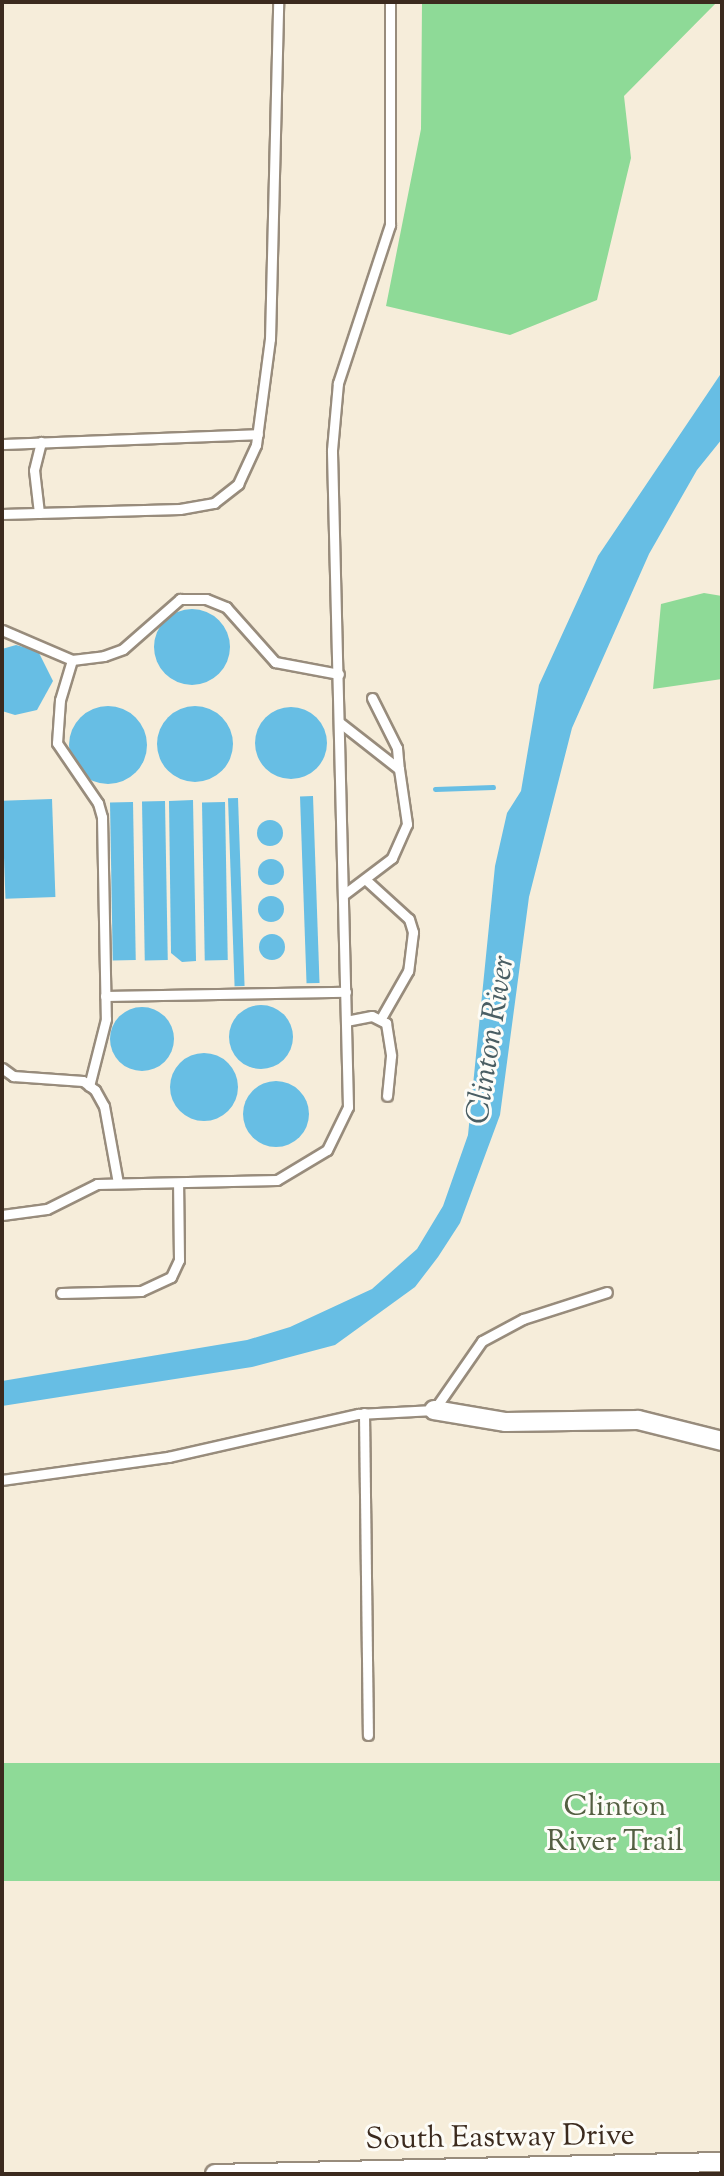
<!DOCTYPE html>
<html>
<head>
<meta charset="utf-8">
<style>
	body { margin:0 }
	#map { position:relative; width:724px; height:2176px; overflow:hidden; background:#f6edda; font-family:"Sorts Mill Goudy",serif }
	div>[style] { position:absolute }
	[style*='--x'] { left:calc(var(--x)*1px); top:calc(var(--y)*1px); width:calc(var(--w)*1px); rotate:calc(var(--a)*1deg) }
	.green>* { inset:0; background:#8eda97; transform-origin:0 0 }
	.water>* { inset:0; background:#67bee4; transform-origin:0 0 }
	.round { border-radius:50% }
	.stream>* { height:5px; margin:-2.5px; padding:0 2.5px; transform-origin:2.5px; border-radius:2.5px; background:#67bee4 }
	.roads { filter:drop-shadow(2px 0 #988c7c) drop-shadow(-2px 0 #988c7c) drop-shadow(0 2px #988c7c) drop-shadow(0 -2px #988c7c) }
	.lane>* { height:9px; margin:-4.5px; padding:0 4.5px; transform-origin:4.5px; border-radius:4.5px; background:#fff }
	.street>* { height:18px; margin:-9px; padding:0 9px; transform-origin:9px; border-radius:9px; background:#fff }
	span { translate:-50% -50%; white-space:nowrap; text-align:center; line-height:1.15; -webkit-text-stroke:6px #fdfcf7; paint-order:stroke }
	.park-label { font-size:30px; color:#545f42 }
	.street-label { font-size:30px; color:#3b2a1e }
	.water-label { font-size:32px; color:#4a5e63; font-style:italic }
	.frame { position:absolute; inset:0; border:4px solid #3b2a1e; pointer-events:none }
</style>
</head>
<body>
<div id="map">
	<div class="green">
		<i style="clip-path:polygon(422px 2px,717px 2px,624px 96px,631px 158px,597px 300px,510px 335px,386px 306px,421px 129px)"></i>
		<i style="clip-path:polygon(704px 593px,722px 596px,722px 679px,653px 689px,661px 604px)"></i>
		<i style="left:722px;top:1763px;width:118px;height:720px;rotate:90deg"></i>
	</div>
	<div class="water">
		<i style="clip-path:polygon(722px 372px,722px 439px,697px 470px,649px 554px,572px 728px,529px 897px,500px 1115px,460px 1223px,438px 1257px,415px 1287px,335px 1345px,252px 1367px,2px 1406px,2px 1381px,247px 1340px,290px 1327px,372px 1289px,417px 1249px,443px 1206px,468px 1135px,495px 866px,507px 813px,521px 791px,539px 685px,598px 556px)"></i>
		<i class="round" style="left:154px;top:609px;width:76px;height:76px"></i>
		<i style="clip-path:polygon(16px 645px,38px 651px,53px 681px,37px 710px,15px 715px,2px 711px,2px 649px)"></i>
		<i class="round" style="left:157px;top:706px;width:76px;height:76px"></i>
		<i class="round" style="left:69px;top:706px;width:78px;height:78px"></i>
		<i class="round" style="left:255px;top:707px;width:72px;height:72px"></i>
		<i style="left:313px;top:796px;width:187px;height:13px;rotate:88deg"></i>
		<i style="left:238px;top:798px;width:188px;height:10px;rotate:88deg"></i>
		<i style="left:52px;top:799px;width:98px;height:50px;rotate:88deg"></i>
		<i style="clip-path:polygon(193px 800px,196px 961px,182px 962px,171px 953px,169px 801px)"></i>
		<i style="left:165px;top:801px;width:159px;height:23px;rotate:89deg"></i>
		<i style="left:133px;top:802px;width:158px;height:23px;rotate:89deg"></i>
		<i style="left:225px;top:802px;width:158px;height:23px;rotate:89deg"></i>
		<i class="round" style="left:257px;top:820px;width:26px;height:26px"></i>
		<i class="round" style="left:258px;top:859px;width:26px;height:26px"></i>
		<i class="round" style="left:258px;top:896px;width:26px;height:26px"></i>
		<i class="round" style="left:259px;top:934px;width:26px;height:26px"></i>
		<i class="round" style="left:229px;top:1005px;width:64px;height:64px"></i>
		<i class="round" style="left:110px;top:1007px;width:64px;height:64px"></i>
		<i class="round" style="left:170px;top:1053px;width:68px;height:68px"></i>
		<i class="round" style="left:243px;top:1081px;width:66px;height:66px"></i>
	</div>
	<div class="stream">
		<i style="--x:435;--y:789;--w:58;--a:-2"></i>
	</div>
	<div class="roads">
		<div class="lane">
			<i style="--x:2;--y:444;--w:256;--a:-2.2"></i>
			<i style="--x:39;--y:513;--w:43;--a:-96.6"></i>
			<i style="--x:34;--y:470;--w:29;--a:-76"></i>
			<i style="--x:2;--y:514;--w:178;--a:-1.6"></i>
			<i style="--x:180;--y:509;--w:35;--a:-10"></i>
			<i style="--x:214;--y:503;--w:31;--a:-38"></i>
			<i style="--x:238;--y:484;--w:43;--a:-65.2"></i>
			<i style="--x:256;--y:445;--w:107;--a:-82.5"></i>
			<i style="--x:270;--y:339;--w:337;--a:-88.6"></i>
			<i style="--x:2;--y:630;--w:76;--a:23.2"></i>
			<i style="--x:72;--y:660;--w:32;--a:-7"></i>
			<i style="--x:104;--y:656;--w:20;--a:-20"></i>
			<i style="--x:123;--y:649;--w:76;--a:-41.3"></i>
			<i style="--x:180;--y:599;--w:26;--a:0"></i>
			<i style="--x:206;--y:599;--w:22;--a:22"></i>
			<i style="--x:226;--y:607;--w:74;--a:48.3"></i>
			<i style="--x:275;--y:662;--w:65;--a:10.6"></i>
			<i style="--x:72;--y:660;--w:42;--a:106.7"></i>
			<i style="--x:60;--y:700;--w:43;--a:94"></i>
			<i style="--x:57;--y:743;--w:73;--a:55.7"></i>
			<i style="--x:98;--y:803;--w:15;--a:74"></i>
			<i style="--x:102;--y:817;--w:202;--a:88.9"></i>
			<i style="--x:106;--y:1019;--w:69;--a:104.2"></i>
			<i style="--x:372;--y:698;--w:56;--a:63.4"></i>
			<i style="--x:397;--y:748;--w:21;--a:85"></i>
			<i style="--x:339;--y:722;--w:76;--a:38.1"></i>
			<i style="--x:399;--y:769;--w:56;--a:81.7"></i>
			<i style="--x:407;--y:824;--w:37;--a:114"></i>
			<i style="--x:392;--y:858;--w:61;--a:142.9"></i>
			<i style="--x:365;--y:879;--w:59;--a:42.3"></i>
			<i style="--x:409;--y:919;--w:14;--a:73"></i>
			<i style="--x:413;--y:932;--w:39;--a:97"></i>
			<i style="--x:408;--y:971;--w:56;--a:119.7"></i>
			<i style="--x:105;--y:996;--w:241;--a:-1"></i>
			<i style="--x:346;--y:1021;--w:26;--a:-11"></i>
			<i style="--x:372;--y:1016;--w:16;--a:27"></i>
			<i style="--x:386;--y:1023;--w:33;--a:81"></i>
			<i style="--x:391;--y:1056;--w:40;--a:95.7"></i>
			<i style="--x:2;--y:1068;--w:14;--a:36"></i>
			<i style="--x:13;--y:1076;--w:70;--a:4.1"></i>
			<i style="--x:83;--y:1081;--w:15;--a:37"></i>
			<i style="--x:95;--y:1090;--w:18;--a:61"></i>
			<i style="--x:104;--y:1106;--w:78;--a:79.7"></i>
			<i style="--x:2;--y:1215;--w:45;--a:-7.6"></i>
			<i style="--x:47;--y:1209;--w:56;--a:-26.6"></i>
			<i style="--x:97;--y:1184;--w:180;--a:-1.3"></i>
			<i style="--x:277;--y:1180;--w:58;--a:-31"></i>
			<i style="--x:327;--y:1150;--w:48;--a:-64"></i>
			<i style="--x:348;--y:1107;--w:657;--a:-91.4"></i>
			<i style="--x:332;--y:450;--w:67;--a:-84.9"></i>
			<i style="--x:338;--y:383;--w:166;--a:-71.8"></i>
			<i style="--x:390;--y:225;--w:223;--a:-90"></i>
			<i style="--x:61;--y:1293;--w:80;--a:-1.4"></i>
			<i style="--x:141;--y:1291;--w:33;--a:-25"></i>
			<i style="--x:171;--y:1277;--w:19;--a:-65"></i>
			<i style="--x:179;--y:1260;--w:77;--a:-90.7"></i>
			<i style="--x:364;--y:1413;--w:322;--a:89.3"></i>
			<i style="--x:2;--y:1480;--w:168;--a:-7.9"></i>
			<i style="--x:168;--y:1457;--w:195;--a:-12.8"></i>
			<i style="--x:358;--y:1414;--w:76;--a:-3"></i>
			<i style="--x:434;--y:1410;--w:84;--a:-55.2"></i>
			<i style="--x:482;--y:1341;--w:47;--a:-28.2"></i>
			<i style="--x:523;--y:1319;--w:88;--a:-17.8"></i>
		</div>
		<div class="street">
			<i style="--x:434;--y:1410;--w:73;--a:9.5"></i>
			<i style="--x:506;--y:1422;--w:132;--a:-0.9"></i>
			<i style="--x:638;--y:1420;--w:87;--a:14"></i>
			<i style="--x:215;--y:2174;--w:507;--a:-1.36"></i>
		</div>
	</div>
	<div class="park-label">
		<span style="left:615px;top:1825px">Clinton<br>River Trail</span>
	</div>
	<div class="street-label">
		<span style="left:500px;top:2139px;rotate:-1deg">South Eastway Drive</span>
	</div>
	<div class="water-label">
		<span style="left:492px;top:1040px;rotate:-81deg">Clinton River</span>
	</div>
	<div class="frame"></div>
</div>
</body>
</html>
